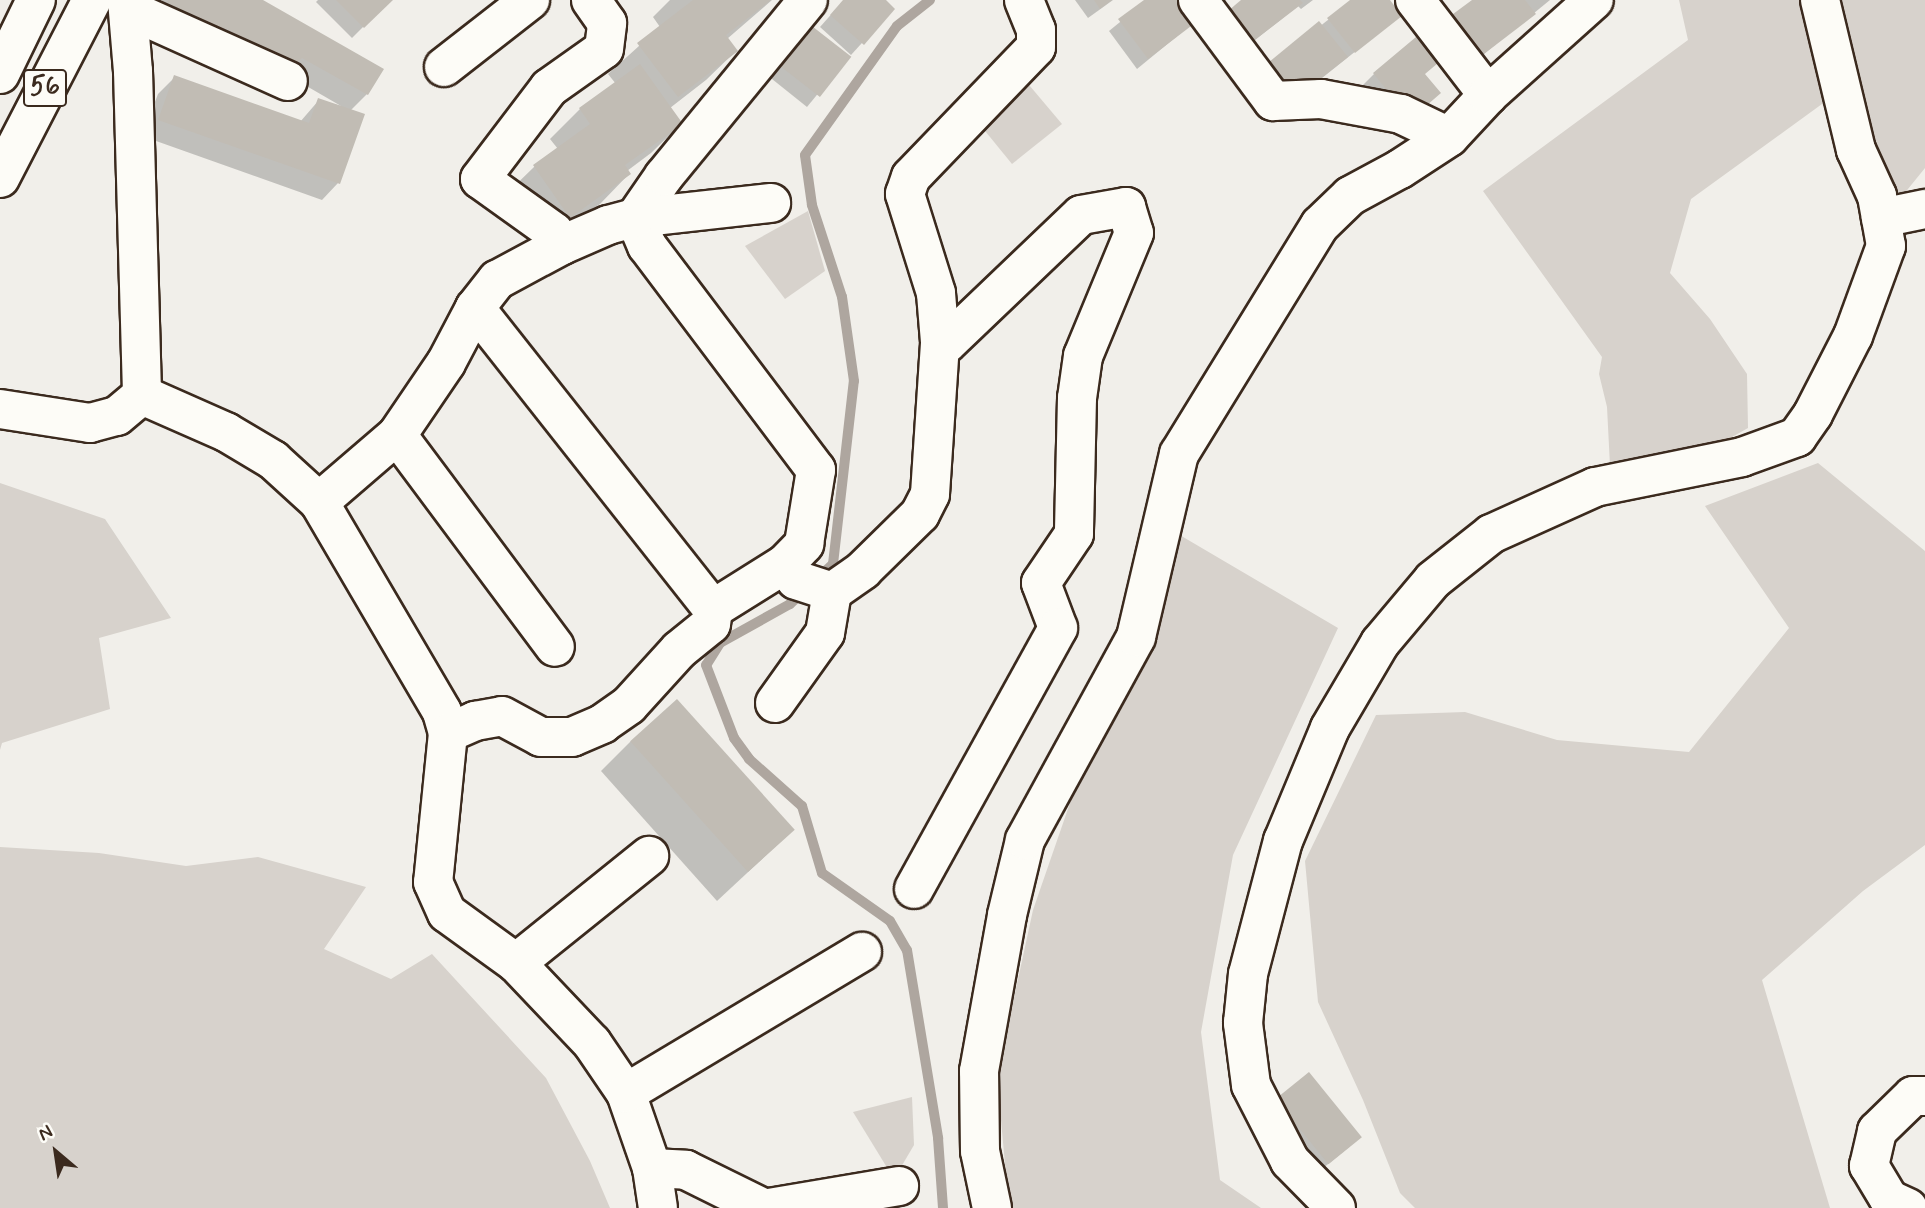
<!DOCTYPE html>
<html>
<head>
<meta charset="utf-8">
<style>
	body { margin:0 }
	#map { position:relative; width:1925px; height:1208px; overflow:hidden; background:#f1efea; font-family:Mynerve,sans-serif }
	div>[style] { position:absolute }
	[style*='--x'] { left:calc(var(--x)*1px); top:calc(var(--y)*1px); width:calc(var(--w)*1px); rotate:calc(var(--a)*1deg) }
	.green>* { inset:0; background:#d7d2cc }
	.shadow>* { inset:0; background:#0003 }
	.stream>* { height:10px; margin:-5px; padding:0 5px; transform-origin:5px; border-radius:5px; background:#aea69f }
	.building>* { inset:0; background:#c1bcb4; transform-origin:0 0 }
	.roads { filter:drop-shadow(2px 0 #3b2a1e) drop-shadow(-2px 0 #3b2a1e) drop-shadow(0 2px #3b2a1e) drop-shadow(0 -2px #3b2a1e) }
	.minor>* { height:38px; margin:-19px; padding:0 19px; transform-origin:19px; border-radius:19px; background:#fdfcf7 }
	.highway>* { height:38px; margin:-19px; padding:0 19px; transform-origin:19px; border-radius:19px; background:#fdfcf7 }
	span { translate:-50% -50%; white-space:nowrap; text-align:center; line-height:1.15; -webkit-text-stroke:6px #fdfcf7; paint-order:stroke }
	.shield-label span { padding:2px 5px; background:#fdfcf7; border:2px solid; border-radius:5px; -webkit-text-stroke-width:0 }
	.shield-label { font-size:26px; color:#3b2a1e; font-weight:700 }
	.north { position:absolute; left:21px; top:1117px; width:70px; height:70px; -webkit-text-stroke:5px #fdfcf7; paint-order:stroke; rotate:331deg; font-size:19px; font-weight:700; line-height:28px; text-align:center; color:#3b2a1e }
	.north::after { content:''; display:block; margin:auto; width:24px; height:32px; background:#3b2a1e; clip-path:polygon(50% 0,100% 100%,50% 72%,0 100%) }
</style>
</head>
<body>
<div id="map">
	<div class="green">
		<i style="clip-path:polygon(1679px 0,1925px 0,1925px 168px,1895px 205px,1873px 156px,1822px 104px,1691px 199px,1670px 273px,1710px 319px,1747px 374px,1748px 428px,1709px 450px,1610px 466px,1607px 407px,1599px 374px,1602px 357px,1483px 191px,1688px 40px)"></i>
		<i style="clip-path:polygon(1024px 79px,1062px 124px,1012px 164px,981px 126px)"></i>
		<i style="clip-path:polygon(808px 211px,825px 271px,785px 299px,745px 246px)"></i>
		<i style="clip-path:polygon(1818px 463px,1925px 551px,1925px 845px,1863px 891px,1762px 980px,1830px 1208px,1415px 1208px,1400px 1193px,1363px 1100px,1318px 1002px,1305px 861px,1376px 715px,1465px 712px,1557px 740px,1689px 752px,1789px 628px,1705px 506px)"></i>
		<i style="clip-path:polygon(0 483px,105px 519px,171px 618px,99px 638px,110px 709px,2px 743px,0 750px)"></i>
		<i style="clip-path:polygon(1178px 534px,1338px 628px,1233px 855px,1201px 1032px,1220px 1180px,1261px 1208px,1009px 1208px,997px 1076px,1033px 910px,1079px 777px)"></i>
		<i style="clip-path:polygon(0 847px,99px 853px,186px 866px,258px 857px,366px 887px,324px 949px,391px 979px,432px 954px,546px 1078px,590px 1161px,610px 1208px,0 1208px)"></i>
		<i style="clip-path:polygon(912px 1097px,914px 1145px,894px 1179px,853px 1112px)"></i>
	</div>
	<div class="shadow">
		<i style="clip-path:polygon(162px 0,259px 0,367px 94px,350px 111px,363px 115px,338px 183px,322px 200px,142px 136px,158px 94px,174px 78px,300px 122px,319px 100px,341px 106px,284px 73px,151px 19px)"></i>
		<i style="clip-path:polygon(318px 0,390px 0,352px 38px,316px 2px)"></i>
		<i style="clip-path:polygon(670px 0,772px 0,727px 39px,736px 51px,706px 80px,670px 108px,681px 124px,651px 153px,627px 171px,629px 174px,600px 204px,540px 246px,504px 196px,534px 167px,558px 149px,550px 139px,580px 109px,616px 84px,608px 74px,660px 27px,653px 17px)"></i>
		<i style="clip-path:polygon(844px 0,883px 0,893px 9px,851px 55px,820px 27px)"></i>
		<i style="clip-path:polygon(1075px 0,1113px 0,1088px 18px)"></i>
		<i style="clip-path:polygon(1147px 0,1175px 0,1193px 23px,1137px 69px,1109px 31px)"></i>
		<i style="clip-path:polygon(1244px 0,1313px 0,1301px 9px,1298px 6px,1240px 52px)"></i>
		<i style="clip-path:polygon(1353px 0,1387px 0,1400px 16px,1293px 101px,1260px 74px)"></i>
		<i style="clip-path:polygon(1475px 0,1550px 0,1468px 67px)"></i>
		<i style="clip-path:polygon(797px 36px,848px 57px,807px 107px,767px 75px)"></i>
		<i style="clip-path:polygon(1374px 74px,1423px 75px,1439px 93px,1382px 108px,1363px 85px)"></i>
		<i style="clip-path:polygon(631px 741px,792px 831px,717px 901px,601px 771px)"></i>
		<i style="clip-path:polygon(1277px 1100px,1349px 1147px,1317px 1173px)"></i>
	</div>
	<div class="stream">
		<i style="--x:817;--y:579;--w:22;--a:-43"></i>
		<i style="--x:833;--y:564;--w:184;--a:-83.5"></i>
		<i style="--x:854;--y:381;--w:85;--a:-98.1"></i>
		<i style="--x:842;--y:297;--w:97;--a:-108.1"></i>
		<i style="--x:812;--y:205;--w:50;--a:-98"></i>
		<i style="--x:805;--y:155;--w:158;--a:-54.5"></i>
		<i style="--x:897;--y:26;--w:42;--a:-38.2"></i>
		<i style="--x:805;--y:590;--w:21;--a:137"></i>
		<i style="--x:790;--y:604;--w:80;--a:150.9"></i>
		<i style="--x:720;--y:643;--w:26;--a:122"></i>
		<i style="--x:706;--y:665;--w:78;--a:69"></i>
		<i style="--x:734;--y:738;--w:26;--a:54"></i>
		<i style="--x:749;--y:759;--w:71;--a:41.6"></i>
		<i style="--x:802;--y:806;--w:70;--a:73.4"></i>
		<i style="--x:822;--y:873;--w:83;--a:35.2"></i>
		<i style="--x:890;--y:921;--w:34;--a:60"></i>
		<i style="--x:907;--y:950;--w:191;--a:80.6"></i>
		<i style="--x:938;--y:1138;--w:70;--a:85.9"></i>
	</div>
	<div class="building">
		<i style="clip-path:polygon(168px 0,263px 0,384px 69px,368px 95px,302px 58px,293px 66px,225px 28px,222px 33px,167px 2px)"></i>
		<i style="clip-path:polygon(336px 0,393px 0,364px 28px)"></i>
		<i style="clip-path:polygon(693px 0,771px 0,726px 35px,738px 51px,678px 97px,637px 43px)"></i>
		<i style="clip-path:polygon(843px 0,886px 0,895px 9px,864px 45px,830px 15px)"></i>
		<i style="clip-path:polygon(1094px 0,1112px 0,1100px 9px)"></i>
		<i style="clip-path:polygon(1144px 0,1178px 0,1195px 23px,1148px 59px,1118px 19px)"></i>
		<i style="clip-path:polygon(1241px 0,1300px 0,1303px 3px,1252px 42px,1228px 11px)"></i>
		<i style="clip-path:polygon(1350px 0,1390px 0,1402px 16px,1355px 53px,1327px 18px)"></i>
		<i style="clip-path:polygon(1472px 0,1525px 0,1536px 14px,1480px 57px,1449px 17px)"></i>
		<i style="clip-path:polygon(1319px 21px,1348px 57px,1305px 91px,1293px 90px,1269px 62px)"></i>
		<i style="left:808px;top:23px;width:55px;height:51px;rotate:38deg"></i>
		<i style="clip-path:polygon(1416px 37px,1438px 63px,1425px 74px,1441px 93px,1419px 112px,1402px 92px,1394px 99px,1373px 73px)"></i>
		<i style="clip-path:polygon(640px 64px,683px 124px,625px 165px,631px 174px,570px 218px,533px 165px,590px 124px,579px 108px)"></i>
		<i style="clip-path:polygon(174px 75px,309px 123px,318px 98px,365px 114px,340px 184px,158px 120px)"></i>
		<i style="left:677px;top:699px;width:176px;height:63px;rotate:48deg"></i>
		<i style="left:1309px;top:1072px;width:84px;height:43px;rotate:51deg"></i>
	</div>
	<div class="roads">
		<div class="minor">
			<i style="--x:127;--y:0;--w:71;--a:85.2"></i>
			<i style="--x:133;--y:71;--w:324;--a:88.4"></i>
			<i style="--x:1198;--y:0;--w:126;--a:53.4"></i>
			<i style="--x:1273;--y:101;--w:48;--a:-2.4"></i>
			<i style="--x:1321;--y:99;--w:81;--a:10.6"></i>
			<i style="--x:1401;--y:114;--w:53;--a:25.6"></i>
			<i style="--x:1415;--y:0;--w:120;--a:52.5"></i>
			<i style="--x:130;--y:10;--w:173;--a:24.2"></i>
			<i style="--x:444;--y:67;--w:109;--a:-37.9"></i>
			<i style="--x:1881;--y:218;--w:45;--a:-11.6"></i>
			<i style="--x:562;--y:245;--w:15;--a:-122"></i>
			<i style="--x:554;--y:232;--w:91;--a:-144.4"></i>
			<i style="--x:480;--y:179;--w:114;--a:-52.8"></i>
			<i style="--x:549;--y:88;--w:67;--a:-35.3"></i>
			<i style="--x:604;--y:49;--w:26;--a:-83"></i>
			<i style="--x:607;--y:23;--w:28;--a:-125"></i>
			<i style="--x:475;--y:308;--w:384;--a:51.7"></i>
			<i style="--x:713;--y:609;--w:85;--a:-32"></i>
			<i style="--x:785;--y:564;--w:28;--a:-46"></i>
			<i style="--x:804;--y:544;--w:75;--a:-80.8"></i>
			<i style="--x:816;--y:470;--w:281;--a:-127"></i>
			<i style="--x:647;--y:246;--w:30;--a:-113"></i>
			<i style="--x:635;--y:218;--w:137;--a:-6.3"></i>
			<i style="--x:940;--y:342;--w:49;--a:-94.7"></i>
			<i style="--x:936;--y:293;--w:104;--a:-107.4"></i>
			<i style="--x:905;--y:194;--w:18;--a:-71"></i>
			<i style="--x:911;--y:177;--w:180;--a:-46.1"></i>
			<i style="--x:1036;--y:47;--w:17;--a:-90"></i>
			<i style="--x:1036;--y:30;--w:32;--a:-112"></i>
			<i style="--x:142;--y:395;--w:92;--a:23.8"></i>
			<i style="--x:226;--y:432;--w:55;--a:30.8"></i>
			<i style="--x:273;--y:460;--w:62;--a:42.4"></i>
			<i style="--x:319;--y:502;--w:243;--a:59.6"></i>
			<i style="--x:442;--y:712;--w:22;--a:74"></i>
			<i style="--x:448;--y:733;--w:150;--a:95.7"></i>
			<i style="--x:433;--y:882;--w:34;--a:66"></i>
			<i style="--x:447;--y:913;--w:85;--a:35.9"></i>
			<i style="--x:516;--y:963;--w:110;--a:46.5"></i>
			<i style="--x:592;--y:1043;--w:60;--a:55.8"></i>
			<i style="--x:626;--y:1093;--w:79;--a:70.9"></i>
			<i style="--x:652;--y:1168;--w:40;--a:81.5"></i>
			<i style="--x:0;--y:409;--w:91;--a:8.8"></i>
			<i style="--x:90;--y:423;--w:28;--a:-15"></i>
			<i style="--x:117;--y:416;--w:33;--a:-40"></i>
			<i style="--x:397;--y:435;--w:264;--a:53.3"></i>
			<i style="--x:319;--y:502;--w:103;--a:-40.7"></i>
			<i style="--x:397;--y:435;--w:87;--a:-55.8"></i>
			<i style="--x:446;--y:363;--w:62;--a:-62.2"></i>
			<i style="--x:475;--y:308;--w:36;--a:-52"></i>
			<i style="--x:497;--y:280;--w:74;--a:-28.3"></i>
			<i style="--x:562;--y:245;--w:50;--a:-23.5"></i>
			<i style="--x:608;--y:225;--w:28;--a:-15"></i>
			<i style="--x:635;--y:218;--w:51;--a:-55.4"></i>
			<i style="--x:664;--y:176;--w:227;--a:-50.7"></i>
			<i style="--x:785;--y:564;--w:19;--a:55"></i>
			<i style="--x:796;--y:580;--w:38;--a:18"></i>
			<i style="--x:832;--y:592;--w:38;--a:-35"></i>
			<i style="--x:863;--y:570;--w:80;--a:-44.5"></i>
			<i style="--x:920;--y:514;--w:22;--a:-63"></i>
			<i style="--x:930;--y:494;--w:152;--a:-86.2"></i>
			<i style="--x:940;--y:342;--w:7;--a:8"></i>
			<i style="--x:947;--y:343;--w:185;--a:-43.7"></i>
			<i style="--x:1081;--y:215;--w:46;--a:-10.1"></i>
			<i style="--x:1126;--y:207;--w:27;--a:73"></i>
			<i style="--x:1134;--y:233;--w:133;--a:112.5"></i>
			<i style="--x:1083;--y:356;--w:42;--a:98.1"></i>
			<i style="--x:1077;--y:398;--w:136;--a:91.3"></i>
			<i style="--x:1074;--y:534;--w:59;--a:124"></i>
			<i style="--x:1041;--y:583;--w:48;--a:69.3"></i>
			<i style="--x:1058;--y:628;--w:298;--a:118.9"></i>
			<i style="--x:775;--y:703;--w:86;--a:-54.5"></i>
			<i style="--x:825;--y:633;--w:42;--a:-80.3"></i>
			<i style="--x:448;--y:733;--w:30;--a:-24"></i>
			<i style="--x:475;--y:721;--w:27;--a:-10"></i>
			<i style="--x:502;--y:716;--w:44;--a:28.3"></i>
			<i style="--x:541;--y:737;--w:31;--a:0"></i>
			<i style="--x:572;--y:737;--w:33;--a:-23"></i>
			<i style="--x:602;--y:724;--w:33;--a:-35"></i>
			<i style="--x:629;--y:705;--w:74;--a:-47.7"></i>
			<i style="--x:679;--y:650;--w:41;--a:-39.1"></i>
			<i style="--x:711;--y:624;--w:15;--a:-82"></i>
			<i style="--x:516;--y:963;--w:171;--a:-38.8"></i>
			<i style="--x:626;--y:1093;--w:275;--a:-30.9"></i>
			<i style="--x:652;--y:1168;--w:34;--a:3"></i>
			<i style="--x:686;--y:1170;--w:86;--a:26.3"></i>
			<i style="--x:769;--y:1208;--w:132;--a:-9.6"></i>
			<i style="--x:992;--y:1208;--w:58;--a:-101.9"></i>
			<i style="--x:980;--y:1151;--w:80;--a:-90.7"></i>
			<i style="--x:979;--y:1071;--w:158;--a:-79.8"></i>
			<i style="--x:1007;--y:915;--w:77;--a:-76.5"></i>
			<i style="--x:1025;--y:840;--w:231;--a:-61.3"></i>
			<i style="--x:1136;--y:637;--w:188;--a:-76.8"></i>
			<i style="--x:1179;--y:454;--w:269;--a:-58.4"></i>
			<i style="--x:1320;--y:225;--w:42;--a:-44"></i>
			<i style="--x:1350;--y:196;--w:57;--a:-28.4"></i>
			<i style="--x:1400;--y:169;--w:59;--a:-33.1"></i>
			<i style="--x:1449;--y:137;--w:57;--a:-47.1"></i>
			<i style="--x:1488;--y:95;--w:142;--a:-41.9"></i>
			<i style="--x:1336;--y:1208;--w:66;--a:-134.4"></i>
			<i style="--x:1290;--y:1161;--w:85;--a:-117.2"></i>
			<i style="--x:1251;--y:1085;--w:63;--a:-97.4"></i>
			<i style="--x:1243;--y:1023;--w:49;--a:-84.2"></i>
			<i style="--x:1248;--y:974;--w:138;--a:-75.3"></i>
			<i style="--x:1283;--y:841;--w:122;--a:-67.4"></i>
			<i style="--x:1330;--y:728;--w:99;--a:-59.5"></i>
			<i style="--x:1380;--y:643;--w:82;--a:-49.9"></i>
			<i style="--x:1433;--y:580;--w:74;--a:-38.4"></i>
			<i style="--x:1491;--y:534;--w:114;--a:-24.3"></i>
			<i style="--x:1595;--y:487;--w:150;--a:-11.5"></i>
			<i style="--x:1742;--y:457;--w:59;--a:-20"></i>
			<i style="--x:1797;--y:437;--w:28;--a:-55"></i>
			<i style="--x:1813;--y:414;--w:88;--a:-62.9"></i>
			<i style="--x:1853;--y:336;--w:96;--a:-69.9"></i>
			<i style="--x:1886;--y:246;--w:51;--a:-100.2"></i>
			<i style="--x:1877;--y:196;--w:51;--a:-114.5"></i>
			<i style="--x:1856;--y:150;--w:154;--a:-103.5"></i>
			<i style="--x:1908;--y:1208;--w:21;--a:-155"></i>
			<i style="--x:1889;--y:1199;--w:39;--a:-121"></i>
			<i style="--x:1869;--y:1166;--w:36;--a:-77"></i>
			<i style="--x:1877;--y:1131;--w:50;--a:-44.2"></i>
			<i style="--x:1913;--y:1096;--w:12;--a:0"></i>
		</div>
		<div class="highway">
			<i style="--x:0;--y:74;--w:82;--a:-64.1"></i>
			<i style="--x:0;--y:178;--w:200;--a:-62.7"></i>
		</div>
	</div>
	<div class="shield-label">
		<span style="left:45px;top:88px">56</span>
	</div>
	<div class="north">N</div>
</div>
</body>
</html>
